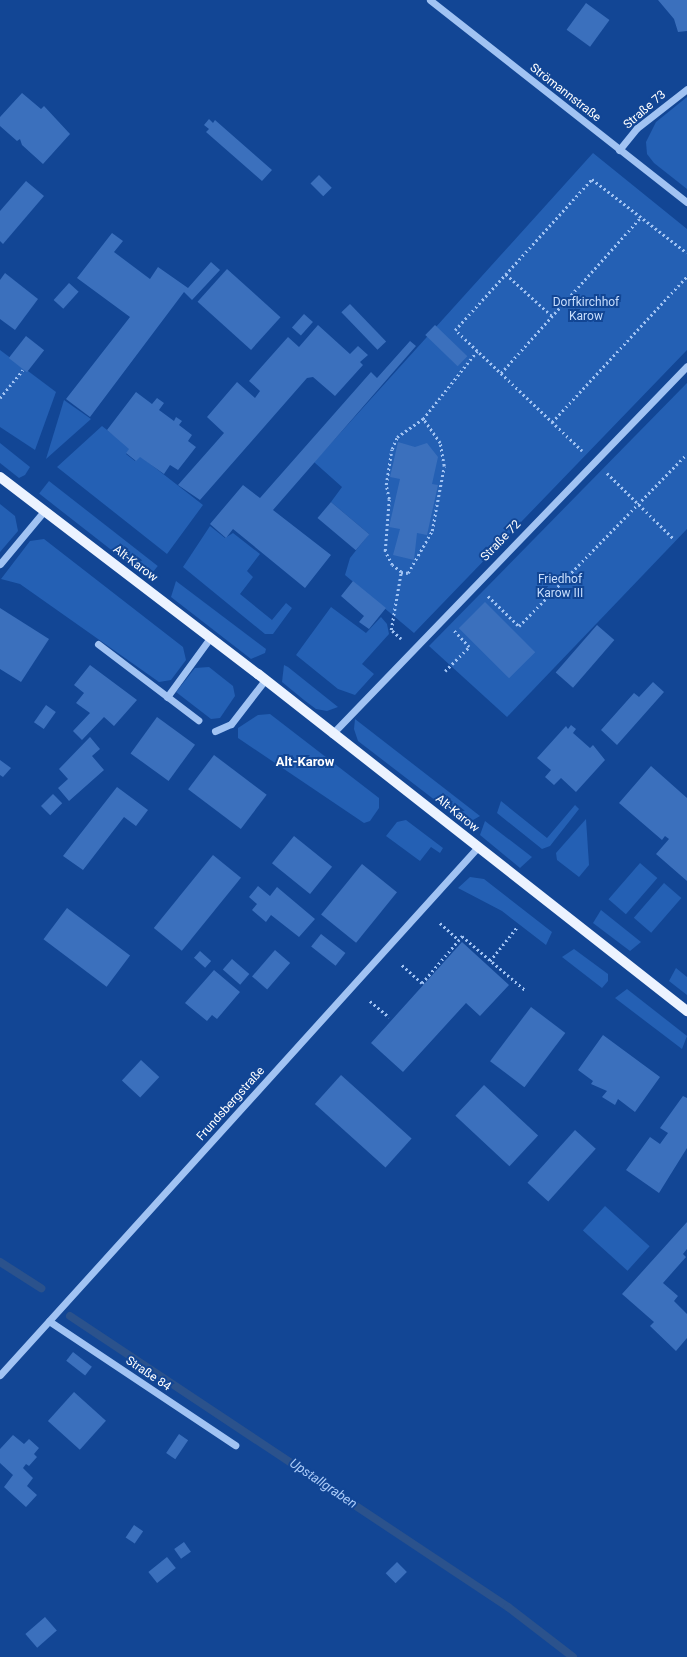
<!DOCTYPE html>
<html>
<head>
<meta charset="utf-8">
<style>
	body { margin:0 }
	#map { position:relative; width:687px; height:1657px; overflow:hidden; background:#124695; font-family:Roboto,sans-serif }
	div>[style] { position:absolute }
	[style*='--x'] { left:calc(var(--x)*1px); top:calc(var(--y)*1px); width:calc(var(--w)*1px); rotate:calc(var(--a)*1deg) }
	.green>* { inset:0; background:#2460b4; transform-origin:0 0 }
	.stream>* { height:8px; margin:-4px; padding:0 4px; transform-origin:4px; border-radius:4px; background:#2b528c }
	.building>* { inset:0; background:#3b70bd; transform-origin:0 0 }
	.path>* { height:2.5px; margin-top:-1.25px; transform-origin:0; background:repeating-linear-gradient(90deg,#a1c3f3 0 2px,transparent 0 5px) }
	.minor>* { height:7px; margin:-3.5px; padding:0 3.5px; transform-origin:3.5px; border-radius:3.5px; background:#a1c3f3 }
	.major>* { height:10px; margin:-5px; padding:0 5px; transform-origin:5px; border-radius:5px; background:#ecf3ff }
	span { translate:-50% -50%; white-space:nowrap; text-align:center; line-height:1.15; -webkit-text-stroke:4px #124695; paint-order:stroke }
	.street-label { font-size:12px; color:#fff }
	.park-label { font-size:12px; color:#c8defd }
	.neighbourhood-label { font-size:13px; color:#fff; font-weight:700 }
	.water-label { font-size:13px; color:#adcdfa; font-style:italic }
</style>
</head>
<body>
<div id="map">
	<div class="green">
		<i style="clip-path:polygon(687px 97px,687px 189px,654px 163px,647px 154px,646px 142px,656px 122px)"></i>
		<i style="clip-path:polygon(593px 153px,687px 229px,687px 350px,414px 633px,345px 575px,350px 558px,369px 534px,331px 502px,342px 487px,314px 462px)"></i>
		<i style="clip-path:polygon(0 350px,56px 392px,35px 450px,0 427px)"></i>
		<i style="clip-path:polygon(687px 383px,687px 529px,507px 717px,429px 646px)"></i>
		<i style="clip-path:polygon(64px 400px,91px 419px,46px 459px)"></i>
		<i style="clip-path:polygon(102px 426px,130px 448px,126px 454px,135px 461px,140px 456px,203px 505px,167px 554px,57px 467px)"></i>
		<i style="clip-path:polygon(0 443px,30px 467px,25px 475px,19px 478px,0 463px)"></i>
		<i style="left:49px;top:481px;width:138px;height:16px;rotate:38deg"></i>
		<i style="clip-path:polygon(0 504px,15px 516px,18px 531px,0 552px)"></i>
		<i style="clip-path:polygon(210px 526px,225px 538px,233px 533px,260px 554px,247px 571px,253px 577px,240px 594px,272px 620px,286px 603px,292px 608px,273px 634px,265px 634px,183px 567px)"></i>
		<i style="clip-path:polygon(44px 539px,183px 647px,186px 660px,171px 680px,159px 682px,20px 584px,1px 579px,30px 541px)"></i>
		<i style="clip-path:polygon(176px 581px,266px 649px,265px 653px,251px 659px,171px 597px)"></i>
		<i style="clip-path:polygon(331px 607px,366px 633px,381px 617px,387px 624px,389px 634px,362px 664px,374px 674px,355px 695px,338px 689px,296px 655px)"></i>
		<i style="clip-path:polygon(284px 665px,288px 667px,338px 707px,327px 711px,316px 709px,304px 700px,282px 682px)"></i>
		<i style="clip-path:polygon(209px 667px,233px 686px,235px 696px,220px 718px,211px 719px,176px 692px,195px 668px)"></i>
		<i style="clip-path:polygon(270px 714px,379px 798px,379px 808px,370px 821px,364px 823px,238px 738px,238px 728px,258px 715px)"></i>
		<i style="clip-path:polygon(355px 719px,480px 816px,466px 824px,358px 741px,354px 729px)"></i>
		<i style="clip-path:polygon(501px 801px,547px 838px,575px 805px,579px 809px,550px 846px,542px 849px,497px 813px)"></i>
		<i style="clip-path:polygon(586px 819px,589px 865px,579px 877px,557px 860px,556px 853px)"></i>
		<i style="clip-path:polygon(406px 820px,443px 848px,440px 853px,431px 847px,420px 861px,386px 836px,397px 822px)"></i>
		<i style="clip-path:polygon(485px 821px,532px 857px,520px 868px,480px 835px)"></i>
		<i style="left:640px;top:863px;width:23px;height:48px;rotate:41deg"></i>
		<i style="clip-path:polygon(470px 877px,484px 879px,552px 932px,546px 945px,502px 911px,458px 888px)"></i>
		<i style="left:664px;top:883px;width:23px;height:46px;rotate:41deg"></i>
		<i style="clip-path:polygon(601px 910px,641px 942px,630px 951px,593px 923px)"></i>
		<i style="clip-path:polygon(574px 949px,608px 974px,608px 981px,602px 988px,562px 957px)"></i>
		<i style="clip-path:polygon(676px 968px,687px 977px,687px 995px,669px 981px)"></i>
		<i style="clip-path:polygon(627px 989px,687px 1036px,682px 1049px,615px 998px)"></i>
		<i style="left:605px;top:1206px;width:60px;height:33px;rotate:42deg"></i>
	</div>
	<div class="stream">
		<i style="--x:0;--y:1262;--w:49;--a:32.4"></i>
		<i style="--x:70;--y:1316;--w:526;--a:33.6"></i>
		<i style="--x:508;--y:1607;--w:82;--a:37.6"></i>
	</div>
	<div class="building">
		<i style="clip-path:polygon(658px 0,687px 0,687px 31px,678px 32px,674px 19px)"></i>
		<i style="left:586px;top:3px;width:29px;height:33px;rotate:36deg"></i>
		<i style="clip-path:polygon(22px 93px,41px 109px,44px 106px,70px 134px,43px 164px,22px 145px,20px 139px,17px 141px,0 126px,0 117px)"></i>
		<i style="clip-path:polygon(209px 119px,213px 123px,215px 120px,272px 170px,262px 181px,206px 132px,209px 129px,204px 125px)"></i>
		<i style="left:319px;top:175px;width:18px;height:12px;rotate:45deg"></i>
		<i style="clip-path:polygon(26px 181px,44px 196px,3px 244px,0 241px,0 211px)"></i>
		<i style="clip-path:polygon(112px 233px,123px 241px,114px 252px,150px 279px,158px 267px,188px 288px,211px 262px,220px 270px,192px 300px,184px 292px,90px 417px,66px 399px,130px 317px,77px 278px)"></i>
		<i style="left:227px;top:269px;width:72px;height:44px;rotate:42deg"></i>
		<i style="clip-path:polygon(5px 273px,38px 299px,15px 330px,0 319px,0 280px)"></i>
		<i style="left:69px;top:283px;width:13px;height:23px;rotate:42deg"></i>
		<i style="left:350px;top:304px;width:52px;height:12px;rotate:46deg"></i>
		<i style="left:304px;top:314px;width:12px;height:18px;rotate:42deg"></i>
		<i style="clip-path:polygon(318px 325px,350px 354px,358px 346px,368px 355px,360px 362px,363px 365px,335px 396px,313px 377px,307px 378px,200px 500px,178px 485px,224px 433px,207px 417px,237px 382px,255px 398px,260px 391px,249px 381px,288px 337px,299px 347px)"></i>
		<i style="left:435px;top:325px;width:45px;height:14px;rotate:44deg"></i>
		<i style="left:26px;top:336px;width:23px;height:28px;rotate:38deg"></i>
		<i style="clip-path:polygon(410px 341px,416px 346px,273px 510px,331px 555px,305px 588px,233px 529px,226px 538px,210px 524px,243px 485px,260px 498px,371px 372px,377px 378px)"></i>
		<i style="clip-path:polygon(136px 392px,152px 404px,157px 398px,164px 403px,159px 410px,174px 421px,176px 417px,182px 421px,179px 425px,192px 435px,188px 441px,196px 447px,178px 470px,170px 465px,164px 474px,140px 457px,136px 461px,126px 453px,129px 449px,107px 430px)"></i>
		<i style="clip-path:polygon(398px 442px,415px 447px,427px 443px,438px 457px,432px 484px,438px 485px,427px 535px,417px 533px,414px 560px,393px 555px,400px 529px,389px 527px,400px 479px,390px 477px)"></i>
		<i style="left:331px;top:502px;width:50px;height:21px;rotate:40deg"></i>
		<i style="clip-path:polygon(353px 581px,386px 608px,369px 629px,359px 622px,364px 616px,341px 596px)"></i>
		<i style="left:485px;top:602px;width:71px;height:37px;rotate:45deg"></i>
		<i style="clip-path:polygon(0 608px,49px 639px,21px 682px,0 669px)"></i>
		<i style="left:597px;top:625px;width:23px;height:63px;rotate:41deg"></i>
		<i style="clip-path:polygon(90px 665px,137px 700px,114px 726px,104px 717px,82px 740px,73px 731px,90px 713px,76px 703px,84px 693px,74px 685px)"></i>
		<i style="clip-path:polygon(653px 682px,664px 692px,617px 745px,601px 730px,634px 693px,639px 697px)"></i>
		<i style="left:46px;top:705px;width:12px;height:21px;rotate:35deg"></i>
		<i style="left:157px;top:717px;width:47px;height:45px;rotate:36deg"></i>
		<i style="clip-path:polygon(571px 725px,576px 729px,573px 733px,590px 748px,593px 745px,605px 760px,576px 792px,561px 778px,554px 785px,545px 777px,551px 770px,537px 758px,566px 726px,568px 729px)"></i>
		<i style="clip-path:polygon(90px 737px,100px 749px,92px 756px,104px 770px,69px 801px,58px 788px,68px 779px,59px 769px)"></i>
		<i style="left:214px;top:755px;width:66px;height:43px;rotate:37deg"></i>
		<i style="clip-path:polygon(0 760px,11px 768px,3px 777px,0 775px)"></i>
		<i style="clip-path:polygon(651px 766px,687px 798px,687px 881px,656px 854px,669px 839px,665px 836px,662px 840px,619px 803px)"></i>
		<i style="clip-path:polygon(117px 787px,148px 810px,136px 826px,124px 817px,83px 870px,63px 856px)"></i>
		<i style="left:53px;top:794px;width:13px;height:17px;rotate:45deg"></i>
		<i style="left:294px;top:836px;width:49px;height:35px;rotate:39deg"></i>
		<i style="left:213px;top:855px;width:36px;height:94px;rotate:39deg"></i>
		<i style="left:362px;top:864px;width:45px;height:65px;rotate:39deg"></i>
		<i style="clip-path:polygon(258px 886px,270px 896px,277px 887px,315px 919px,299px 937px,271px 915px,266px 922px,252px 910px,257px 904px,249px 897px)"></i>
		<i style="left:67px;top:908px;width:79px;height:39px;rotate:37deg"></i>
		<i style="left:321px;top:934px;width:31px;height:16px;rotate:38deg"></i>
		<i style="clip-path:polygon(462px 942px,509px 985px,480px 1016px,466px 1003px,403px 1072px,371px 1043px)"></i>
		<i style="left:275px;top:950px;width:20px;height:35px;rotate:41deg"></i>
		<i style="left:200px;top:951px;width:15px;height:9px;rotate:42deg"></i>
		<i style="left:232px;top:959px;width:23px;height:14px;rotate:41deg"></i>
		<i style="clip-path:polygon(214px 970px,240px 992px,217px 1019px,212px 1015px,207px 1021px,185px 1003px)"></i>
		<i style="left:531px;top:1007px;width:43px;height:68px;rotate:37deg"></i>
		<i style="clip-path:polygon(603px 1035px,660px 1077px,635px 1112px,618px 1099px,615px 1105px,602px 1097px,607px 1091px,591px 1084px,593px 1081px,578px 1070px)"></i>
		<i style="left:141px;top:1060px;width:25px;height:28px;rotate:43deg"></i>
		<i style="left:341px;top:1075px;width:95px;height:39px;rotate:42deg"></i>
		<i style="left:484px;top:1085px;width:74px;height:42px;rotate:43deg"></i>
		<i style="clip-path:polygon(683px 1096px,687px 1098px,687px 1148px,659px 1193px,626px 1170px,650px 1137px,660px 1144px,668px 1133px,660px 1128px)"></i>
		<i style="left:575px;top:1130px;width:28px;height:71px;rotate:42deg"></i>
		<i style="clip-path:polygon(687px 1222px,687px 1249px,683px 1254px,686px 1257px,663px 1283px,678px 1296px,674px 1301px,687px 1314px,687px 1338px,676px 1351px,650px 1326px,654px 1322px,622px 1294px)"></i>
		<i style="left:73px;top:1352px;width:24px;height:11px;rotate:38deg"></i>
		<i style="left:74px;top:1392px;width:43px;height:39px;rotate:42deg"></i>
		<i style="left:179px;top:1434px;width:11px;height:23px;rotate:34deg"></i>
		<i style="clip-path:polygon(13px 1435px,24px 1444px,29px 1439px,39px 1448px,34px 1454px,37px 1457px,29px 1466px,26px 1464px,23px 1468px,33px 1478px,27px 1486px,37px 1495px,26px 1507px,4px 1487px,13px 1475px,0 1463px,0 1449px)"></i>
		<i style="left:134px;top:1525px;width:11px;height:15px;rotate:34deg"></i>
		<i style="left:184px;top:1542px;width:12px;height:12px;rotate:55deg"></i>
		<i style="left:167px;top:1557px;width:14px;height:24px;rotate:51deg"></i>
		<i style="left:397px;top:1562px;width:14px;height:16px;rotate:45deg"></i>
		<i style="left:45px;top:1617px;width:18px;height:26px;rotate:49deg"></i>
	</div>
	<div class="path">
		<i style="--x:506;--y:274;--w:62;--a:42.4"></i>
		<i style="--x:501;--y:373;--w:210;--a:-48.1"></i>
		<i style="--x:0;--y:398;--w:36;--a:-51"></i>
		<i style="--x:552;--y:422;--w:199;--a:-47.2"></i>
		<i style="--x:582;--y:451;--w:175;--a:-136.4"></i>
		<i style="--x:455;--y:330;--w:204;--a:-47.8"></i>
		<i style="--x:592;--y:179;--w:120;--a:37.9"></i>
		<i style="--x:607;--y:473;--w:94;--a:44.6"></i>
		<i style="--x:401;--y:572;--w:11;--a:-142"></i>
		<i style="--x:392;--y:565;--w:16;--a:-117"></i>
		<i style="--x:385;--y:551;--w:52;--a:-85.6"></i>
		<i style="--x:389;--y:499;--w:14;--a:-102"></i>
		<i style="--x:386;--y:485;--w:36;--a:-81"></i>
		<i style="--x:392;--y:449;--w:13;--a:-67"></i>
		<i style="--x:397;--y:437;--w:32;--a:-35"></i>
		<i style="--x:423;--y:419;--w:87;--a:-51.5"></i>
		<i style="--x:488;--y:596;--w:43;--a:44.1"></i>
		<i style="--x:519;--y:626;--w:240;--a:-45.7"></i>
		<i style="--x:401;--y:639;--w:13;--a:-138"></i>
		<i style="--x:391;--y:630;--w:59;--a:-80.2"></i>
		<i style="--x:401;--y:572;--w:7;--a:8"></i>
		<i style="--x:408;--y:573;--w:48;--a:-60.3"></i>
		<i style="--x:432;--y:531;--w:66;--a:-79.5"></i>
		<i style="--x:444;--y:466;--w:23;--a:-100"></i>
		<i style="--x:440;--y:443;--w:29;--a:-125"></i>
		<i style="--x:445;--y:671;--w:34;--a:-45"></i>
		<i style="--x:469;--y:647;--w:22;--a:-133"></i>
		<i style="--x:440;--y:923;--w:25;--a:42"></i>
		<i style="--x:490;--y:961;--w:43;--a:-51.5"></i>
		<i style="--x:402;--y:965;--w:27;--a:42"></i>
		<i style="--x:422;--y:983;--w:62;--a:-49.6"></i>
		<i style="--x:462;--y:936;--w:83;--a:40.6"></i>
		<i style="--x:370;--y:1001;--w:25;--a:40"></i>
	</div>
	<div class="minor">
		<i style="--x:430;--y:0;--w:327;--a:38.2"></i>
		<i style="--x:619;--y:150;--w:28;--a:-51"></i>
		<i style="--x:637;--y:128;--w:63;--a:-38"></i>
		<i style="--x:0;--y:564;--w:69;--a:-50.3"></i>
		<i style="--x:98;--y:644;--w:126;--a:37.2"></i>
		<i style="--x:167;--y:697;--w:73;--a:-53.9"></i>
		<i style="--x:215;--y:731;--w:17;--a:-24"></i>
		<i style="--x:231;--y:724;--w:56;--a:-52.3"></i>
		<i style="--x:332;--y:734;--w:511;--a:-46.03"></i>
		<i style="--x:49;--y:1321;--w:224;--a:33.7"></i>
		<i style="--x:0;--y:1375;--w:712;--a:-47.85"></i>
	</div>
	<div class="major">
		<i style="--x:0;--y:477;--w:325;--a:37.4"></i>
		<i style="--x:258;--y:674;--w:546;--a:38.15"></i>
	</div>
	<div class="street-label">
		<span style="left:565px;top:93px;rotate:38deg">Strömannstraße</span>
		<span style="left:645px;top:110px;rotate:-41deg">Straße 73</span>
		<span style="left:501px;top:541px;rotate:-46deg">Straße 72</span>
		<span style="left:135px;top:564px;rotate:37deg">Alt-Karow</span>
		<span style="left:457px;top:814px;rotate:39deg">Alt-Karow</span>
		<span style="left:231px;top:1104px;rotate:-48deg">Frundsbergstraße</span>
		<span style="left:148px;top:1374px;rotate:34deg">Straße 84</span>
	</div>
	<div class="park-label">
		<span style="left:586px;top:310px">Dorfkirchhof<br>Karow</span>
		<span style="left:560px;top:587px">Friedhof<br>Karow III</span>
	</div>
	<div class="neighbourhood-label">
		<span style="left:305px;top:762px">Alt-Karow</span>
	</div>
	<div class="water-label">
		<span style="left:323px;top:1484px;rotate:34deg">Upstallgraben</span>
	</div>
</div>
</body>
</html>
